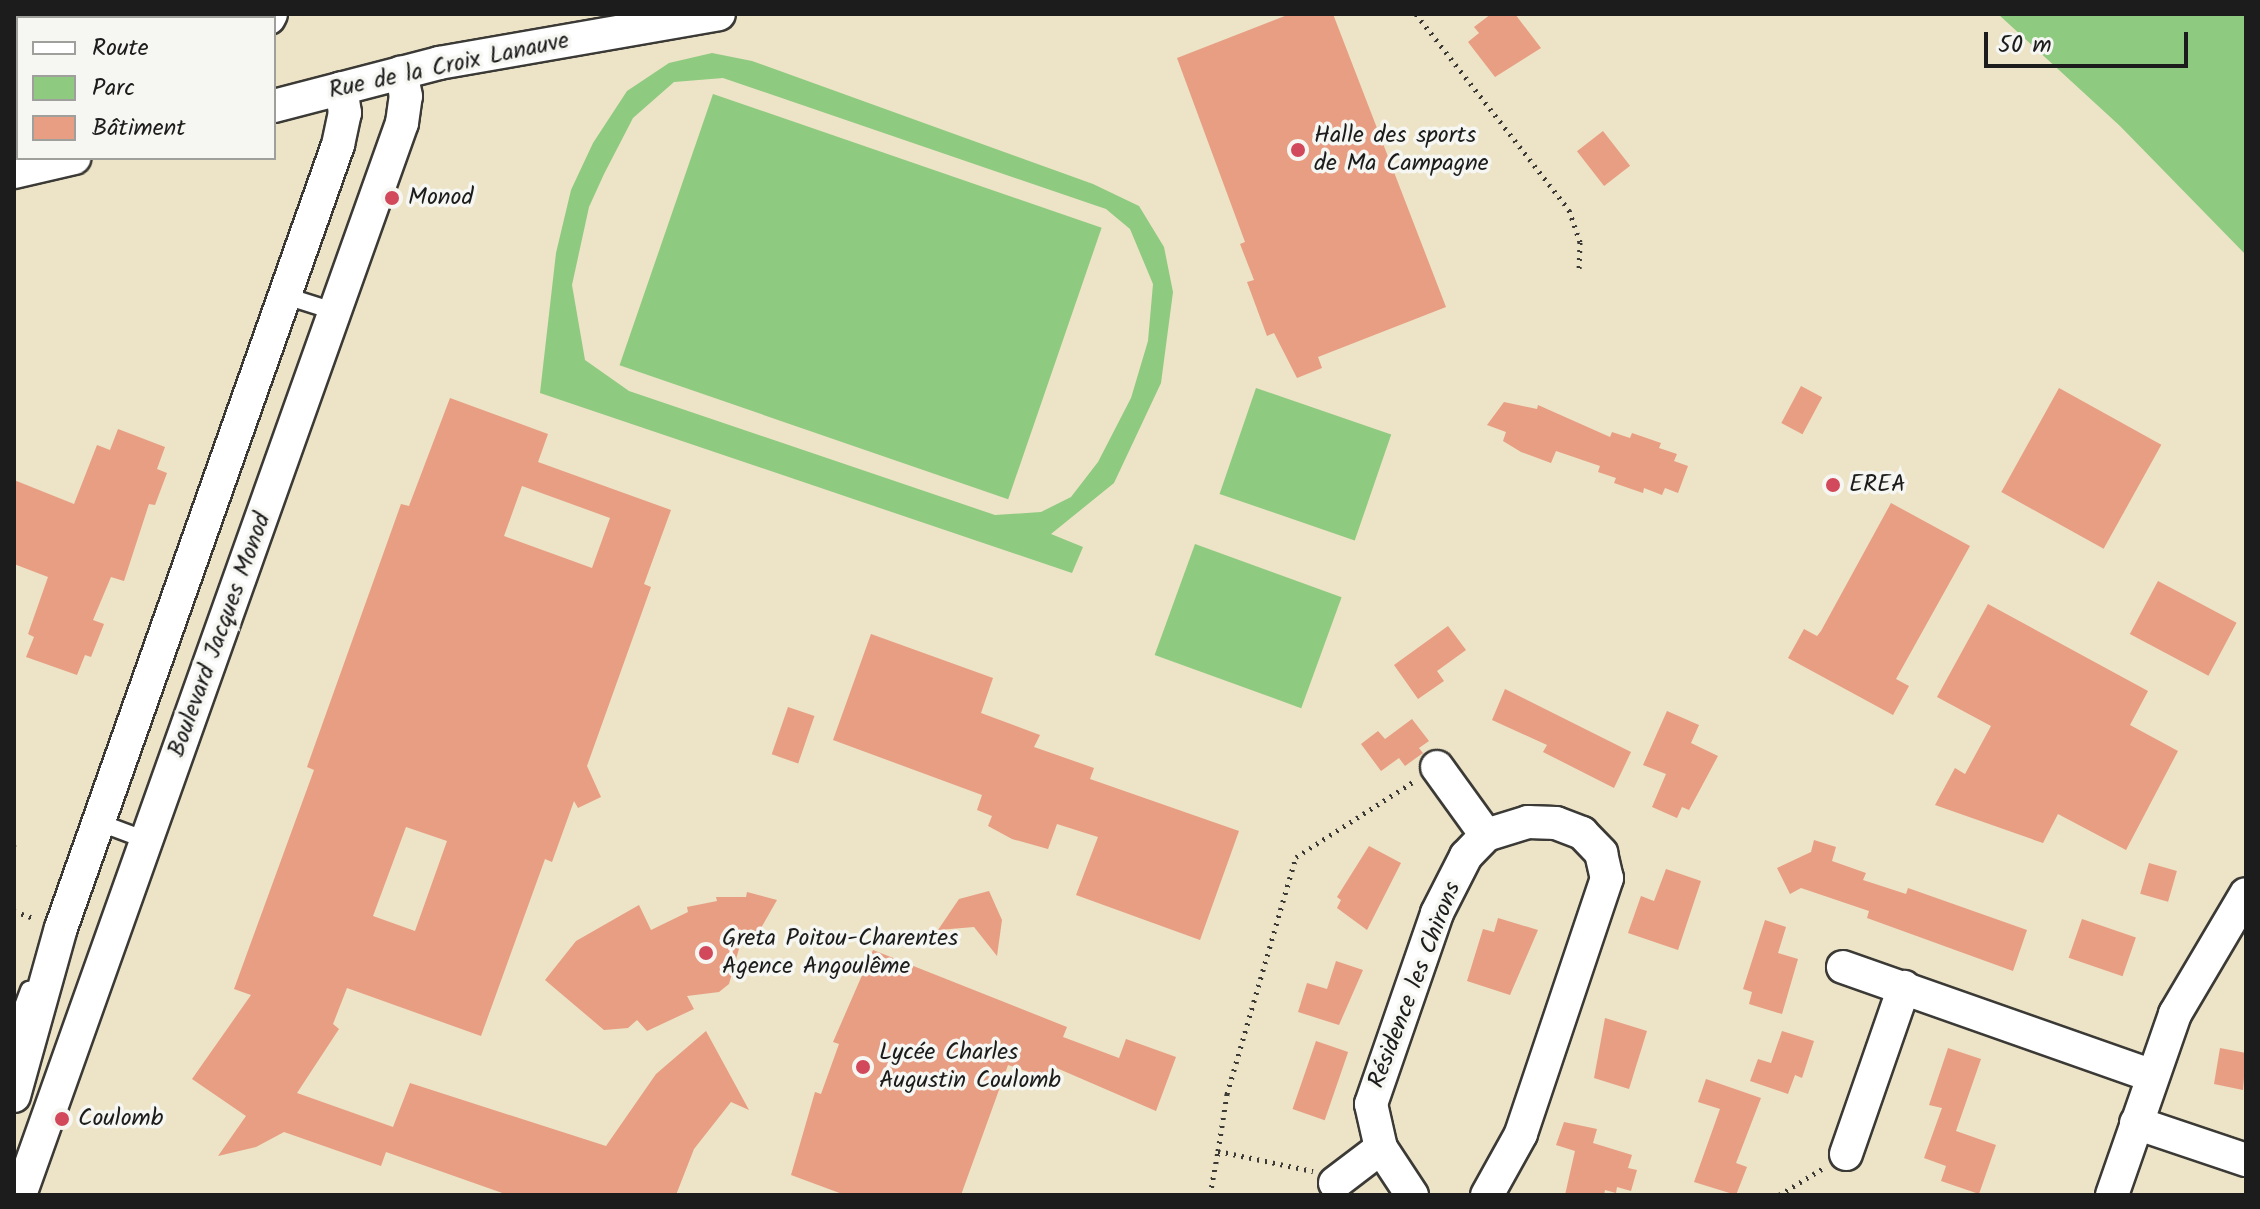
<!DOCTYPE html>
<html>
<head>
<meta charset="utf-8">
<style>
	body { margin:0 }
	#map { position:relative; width:2260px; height:1209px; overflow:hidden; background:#ede3c6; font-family:Kalam,sans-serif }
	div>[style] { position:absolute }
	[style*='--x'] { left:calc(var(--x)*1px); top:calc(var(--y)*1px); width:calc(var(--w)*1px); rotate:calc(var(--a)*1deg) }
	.green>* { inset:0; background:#8eca7f; transform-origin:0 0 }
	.building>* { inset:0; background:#e79e83; transform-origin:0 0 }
	.path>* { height:5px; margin-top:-2.5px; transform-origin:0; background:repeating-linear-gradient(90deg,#3b3a36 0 2px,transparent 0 8px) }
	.roads { filter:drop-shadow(2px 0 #3b3a36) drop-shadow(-2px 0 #3b3a36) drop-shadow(0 2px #3b3a36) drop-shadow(0 -2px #3b3a36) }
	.service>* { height:16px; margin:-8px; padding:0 8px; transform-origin:8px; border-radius:8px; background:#fff }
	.minor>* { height:32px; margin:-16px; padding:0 16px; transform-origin:16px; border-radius:16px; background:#fff }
	.dots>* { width:22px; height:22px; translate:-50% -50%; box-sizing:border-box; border:4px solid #f6f6f2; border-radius:50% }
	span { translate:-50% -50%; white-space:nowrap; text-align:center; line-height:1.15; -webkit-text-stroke:7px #f6f6f2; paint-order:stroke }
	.street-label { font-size:24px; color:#1c1c1c }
	.poi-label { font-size:24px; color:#1c1c1c }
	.left { translate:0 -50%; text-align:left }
	.frame { position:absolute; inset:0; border:16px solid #1c1c1c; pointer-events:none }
	.legend { position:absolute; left:16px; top:16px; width:260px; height:144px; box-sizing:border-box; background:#f6f6f2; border:2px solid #9f9f9c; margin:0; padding:10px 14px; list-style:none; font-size:24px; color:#1c1c1c }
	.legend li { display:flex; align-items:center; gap:16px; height:40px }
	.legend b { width:40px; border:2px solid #9f9f9c }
	.scale { position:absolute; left:1984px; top:32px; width:204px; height:36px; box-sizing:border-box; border:4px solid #1c1c1c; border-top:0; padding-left:10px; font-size:24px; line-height:28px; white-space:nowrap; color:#1c1c1c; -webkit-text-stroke:6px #f6f6f2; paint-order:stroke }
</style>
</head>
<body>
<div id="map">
	<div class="green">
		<i style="clip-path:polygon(1998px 14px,2246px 14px,2246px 255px,2120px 126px)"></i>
		<i style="clip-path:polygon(evenodd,712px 53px,752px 61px,1093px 184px,1139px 206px,1164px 247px,1173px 292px,1161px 383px,1114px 483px,1051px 534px,1083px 547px,1072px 573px,540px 393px,556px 253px,571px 190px,593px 143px,627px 91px,669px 63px,712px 53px,723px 78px,1106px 209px,1130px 229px,1153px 284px,1148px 341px,1131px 398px,1098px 462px,1071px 497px,1041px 512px,995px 515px,629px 391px,585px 360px,572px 285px,589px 207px,604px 174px,633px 118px,674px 82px,723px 78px)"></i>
		<i style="left:713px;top:94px;width:411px;height:287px;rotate:19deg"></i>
		<i style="left:1256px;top:388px;width:143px;height:112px;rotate:19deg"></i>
		<i style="left:1195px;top:544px;width:156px;height:118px;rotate:20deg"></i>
	</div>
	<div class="building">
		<i style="clip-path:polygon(1290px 14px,1333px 14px,1446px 307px,1318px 357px,1322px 368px,1297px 378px,1274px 333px,1267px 336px,1247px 282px,1254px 280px,1240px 244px,1245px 242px,1177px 58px)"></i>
		<i style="clip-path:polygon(1491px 14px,1515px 14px,1541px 48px,1495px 77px,1468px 42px,1479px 33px,1474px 27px)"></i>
		<i style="left:1603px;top:131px;width:44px;height:33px;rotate:52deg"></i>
		<i style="left:1801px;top:386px;width:24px;height:42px;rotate:28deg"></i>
		<i style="left:2059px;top:388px;width:117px;height:119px;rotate:29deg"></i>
		<i style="clip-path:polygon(evenodd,450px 398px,548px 434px,538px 462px,671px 510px,644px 584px,651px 587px,587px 766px,601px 797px,578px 808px,574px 801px,552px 862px,545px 859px,481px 1036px,347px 988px,333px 1024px,339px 1029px,297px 1093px,393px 1127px,410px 1083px,606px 1146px,656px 1074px,706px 1031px,749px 1110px,731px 1102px,694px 1149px,676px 1195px,508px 1195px,386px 1152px,381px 1166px,284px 1132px,256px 1147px,218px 1156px,246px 1116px,192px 1079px,251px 995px,234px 989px,314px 770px,307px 767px,401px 504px,409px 506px,450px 398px,522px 486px,610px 518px,592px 568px,504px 536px,522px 486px,450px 398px,406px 827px,447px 841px,415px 931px,373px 916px,406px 827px)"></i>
		<i style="clip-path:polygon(1504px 402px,1537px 409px,1538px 405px,1610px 437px,1612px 432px,1630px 438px,1632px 433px,1661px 443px,1659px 448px,1677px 454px,1674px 461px,1688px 466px,1678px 493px,1665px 488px,1662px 495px,1644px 488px,1643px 493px,1614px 483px,1616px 478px,1598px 472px,1600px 466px,1556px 451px,1551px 463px,1521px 452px,1503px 441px,1506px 432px,1487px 425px)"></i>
		<i style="clip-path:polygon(118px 429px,165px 447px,157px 469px,167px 473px,155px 505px,149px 504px,124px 581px,111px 577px,93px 620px,104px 624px,91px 657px,85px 655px,77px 675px,26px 657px,34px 637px,28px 634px,48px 577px,14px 564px,14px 480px,74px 504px,97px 445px,110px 450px)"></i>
		<i style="clip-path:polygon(1891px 503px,1970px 546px,1896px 679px,1909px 686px,1893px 715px,1788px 658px,1804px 629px,1817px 636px,1821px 631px)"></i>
		<i style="left:2158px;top:581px;width:89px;height:60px;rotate:28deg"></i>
		<i style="clip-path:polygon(1988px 604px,2148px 691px,2130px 725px,2178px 751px,2126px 850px,2058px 814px,2043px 843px,1935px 805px,1955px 768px,1965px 774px,1991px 726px,1937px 697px)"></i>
		<i style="clip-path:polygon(1448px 626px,1466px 650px,1437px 671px,1444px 681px,1418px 699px,1394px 665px)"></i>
		<i style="clip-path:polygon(871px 634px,993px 678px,981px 713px,1040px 735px,1034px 747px,1094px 768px,1090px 779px,1239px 831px,1200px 940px,1076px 895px,1098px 837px,1057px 824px,1048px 849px,1012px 839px,988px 826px,992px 816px,977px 810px,982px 795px,833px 740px)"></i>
		<i style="clip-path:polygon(1505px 689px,1631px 752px,1614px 788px,1543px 752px,1547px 745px,1492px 720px)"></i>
		<i style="left:788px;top:707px;width:28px;height:50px;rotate:19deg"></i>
		<i style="clip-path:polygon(1667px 711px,1699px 725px,1691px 743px,1718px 756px,1689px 810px,1682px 807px,1677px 818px,1652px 807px,1666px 774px,1643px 765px)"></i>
		<i style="clip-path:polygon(1412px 719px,1429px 741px,1419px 748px,1423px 753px,1405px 766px,1399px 758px,1381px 771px,1361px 744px,1378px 731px,1385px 739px)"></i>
		<i style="clip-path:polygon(1814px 840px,1836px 847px,1832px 861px,1866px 873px,1863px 880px,1906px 894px,1908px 888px,2027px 930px,2013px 971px,1867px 918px,1869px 911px,1801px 888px,1790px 894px,1777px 868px,1811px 852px)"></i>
		<i style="clip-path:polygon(1369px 846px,1401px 863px,1367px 930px,1337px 908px,1341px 900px,1337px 897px)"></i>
		<i style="left:2149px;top:863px;width:29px;height:32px;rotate:16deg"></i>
		<i style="clip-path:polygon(1666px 869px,1701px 881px,1678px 950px,1628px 933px,1641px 896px,1654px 901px)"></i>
		<i style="clip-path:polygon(989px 891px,1002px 920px,997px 956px,974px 927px,938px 930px,959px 899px)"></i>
		<i style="clip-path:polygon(747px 892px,777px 900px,753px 942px,742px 938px,729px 984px,719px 992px,687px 996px,694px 1009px,647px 1031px,637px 1020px,628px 1028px,604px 1030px,545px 980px,576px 941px,639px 905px,651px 930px,688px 912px,687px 907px,717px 901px,716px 897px,746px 897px)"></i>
		<i style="clip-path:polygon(1498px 918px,1538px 930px,1510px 995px,1467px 981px,1483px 929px,1494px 932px)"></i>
		<i style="left:2082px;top:919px;width:57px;height:41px;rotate:19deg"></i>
		<i style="clip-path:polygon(1765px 920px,1786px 927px,1778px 953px,1798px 959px,1782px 1014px,1749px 1004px,1752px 992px,1743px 989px)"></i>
		<i style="clip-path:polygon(873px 950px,1067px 1027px,1063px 1037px,1119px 1058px,1126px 1039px,1176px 1057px,1156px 1111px,1052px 1066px,1047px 1078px,1008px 1065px,961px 1195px,845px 1195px,791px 1175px,815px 1092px,821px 1094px,839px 1044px,833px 1042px)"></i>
		<i style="clip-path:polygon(1336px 961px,1363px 970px,1339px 1025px,1298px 1012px,1307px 983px,1327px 989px)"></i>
		<i style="clip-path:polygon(1605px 1018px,1647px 1031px,1629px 1089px,1594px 1078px)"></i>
		<i style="clip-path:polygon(1782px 1031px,1814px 1041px,1802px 1078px,1795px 1075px,1788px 1094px,1750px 1081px,1758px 1059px,1771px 1063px)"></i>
		<i style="left:1316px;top:1041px;width:34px;height:72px;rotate:19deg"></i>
		<i style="clip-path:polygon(1948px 1048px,1981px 1059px,1956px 1131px,1996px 1145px,1979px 1194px,1941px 1181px,1946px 1166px,1924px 1158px,1942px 1108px,1929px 1105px)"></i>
		<i style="clip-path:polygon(2220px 1048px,2246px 1053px,2243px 1090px,2214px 1084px)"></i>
		<i style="clip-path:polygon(1706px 1079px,1761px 1098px,1736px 1163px,1747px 1167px,1736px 1195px,1694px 1182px,1720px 1109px,1698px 1102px)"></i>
		<i style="clip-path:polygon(1564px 1122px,1597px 1129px,1593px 1143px,1632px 1155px,1628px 1168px,1637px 1170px,1631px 1191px,1617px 1187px,1616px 1193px,1605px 1190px,1604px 1195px,1565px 1195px,1575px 1151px,1556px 1145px)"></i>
	</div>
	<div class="path">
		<i style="--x:1416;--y:14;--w:249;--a:52"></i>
		<i style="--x:1569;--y:210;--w:34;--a:71"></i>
		<i style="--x:1580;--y:242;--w:29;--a:92"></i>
		<i style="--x:14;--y:845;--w:1;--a:90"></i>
		<i style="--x:14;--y:911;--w:23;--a:20"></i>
		<i style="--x:1218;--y:1151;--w:58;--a:-81"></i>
		<i style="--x:1227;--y:1094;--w:247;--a:-73.8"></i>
		<i style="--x:1296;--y:857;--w:139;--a:-32.7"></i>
		<i style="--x:1210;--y:1195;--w:45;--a:-79.7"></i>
		<i style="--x:1218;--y:1151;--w:97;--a:11.9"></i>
		<i style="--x:1779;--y:1195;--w:54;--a:-31.3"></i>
	</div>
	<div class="roads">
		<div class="service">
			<i style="--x:286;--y:296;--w:52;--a:17.7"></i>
			<i style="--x:98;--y:822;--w:51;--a:20.6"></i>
			<i style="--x:14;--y:1030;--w:43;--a:-69.4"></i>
		</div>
		<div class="minor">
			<i style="--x:269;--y:18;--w:4;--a:-63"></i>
			<i style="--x:274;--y:106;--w:171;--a:-14.6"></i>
			<i style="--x:439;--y:63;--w:284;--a:-9.9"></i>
			<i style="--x:14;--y:172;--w:62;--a:-13.1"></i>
			<i style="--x:1437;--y:767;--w:84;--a:54.2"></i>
			<i style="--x:1843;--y:967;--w:325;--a:19.4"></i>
			<i style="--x:14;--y:1096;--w:174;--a:-74.4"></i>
			<i style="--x:61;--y:928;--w:831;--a:-70.52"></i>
			<i style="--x:338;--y:145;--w:33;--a:-78"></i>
			<i style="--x:345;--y:113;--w:25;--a:-99"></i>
			<i style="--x:2136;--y:1123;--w:116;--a:18.6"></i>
			<i style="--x:1846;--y:1154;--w:177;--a:-70.8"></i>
			<i style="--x:1335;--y:1183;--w:58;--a:-37.3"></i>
			<i style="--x:20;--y:1195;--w:1138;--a:-70.39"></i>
			<i style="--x:402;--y:123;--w:27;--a:-82"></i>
			<i style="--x:406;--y:96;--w:24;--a:-102"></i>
			<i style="--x:1412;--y:1195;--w:56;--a:-123.4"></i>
			<i style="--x:1381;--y:1148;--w:45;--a:-102.8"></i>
			<i style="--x:1371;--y:1104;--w:202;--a:-70.9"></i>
			<i style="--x:1437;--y:913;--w:64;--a:-63"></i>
			<i style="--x:1466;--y:856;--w:29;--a:-46"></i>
			<i style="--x:1486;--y:835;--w:44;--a:-17.2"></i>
			<i style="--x:1528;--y:822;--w:28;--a:2"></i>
			<i style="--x:1556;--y:823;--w:28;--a:21"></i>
			<i style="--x:1582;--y:833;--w:28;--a:46"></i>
			<i style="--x:1601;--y:853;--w:26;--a:77"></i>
			<i style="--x:1607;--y:878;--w:270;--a:108.6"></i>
			<i style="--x:1521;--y:1134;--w:70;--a:119.1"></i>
			<i style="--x:2112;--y:1195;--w:192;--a:-70.8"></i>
			<i style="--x:2175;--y:1014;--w:139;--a:-59.4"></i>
		</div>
	</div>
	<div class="dots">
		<i style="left:1298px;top:150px;background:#d1495b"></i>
		<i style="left:392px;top:198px;background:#d1495b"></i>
		<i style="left:1833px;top:485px;background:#d1495b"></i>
		<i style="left:706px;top:953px;background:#d1495b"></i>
		<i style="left:863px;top:1067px;background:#d1495b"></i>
		<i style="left:62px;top:1119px;background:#d1495b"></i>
	</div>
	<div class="street-label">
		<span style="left:449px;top:66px;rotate:-12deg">Rue de la Croix Lanauve</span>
		<span style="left:220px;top:635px;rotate:-70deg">Boulevard Jacques Monod</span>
		<span style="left:1415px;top:985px;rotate:-69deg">Résidence les Chirons</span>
	</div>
	<div class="poi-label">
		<span class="left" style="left:1314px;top:150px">Halle des sports<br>de Ma Campagne</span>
		<span class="left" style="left:408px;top:198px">Monod</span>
		<span class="left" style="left:1849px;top:485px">EREA</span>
		<span class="left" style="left:722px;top:953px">Greta Poitou-Charentes<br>Agence Angoulême</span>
		<span class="left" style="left:879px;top:1067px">Lycée Charles<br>Augustin Coulomb</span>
		<span class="left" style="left:78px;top:1119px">Coulomb</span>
	</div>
	<div class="frame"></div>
	<ul class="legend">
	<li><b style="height:10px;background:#fff"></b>Route</li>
	<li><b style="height:22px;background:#8eca7f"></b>Parc</li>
	<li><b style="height:22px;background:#e79e83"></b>Bâtiment</li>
	</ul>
	<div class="scale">50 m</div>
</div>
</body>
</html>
